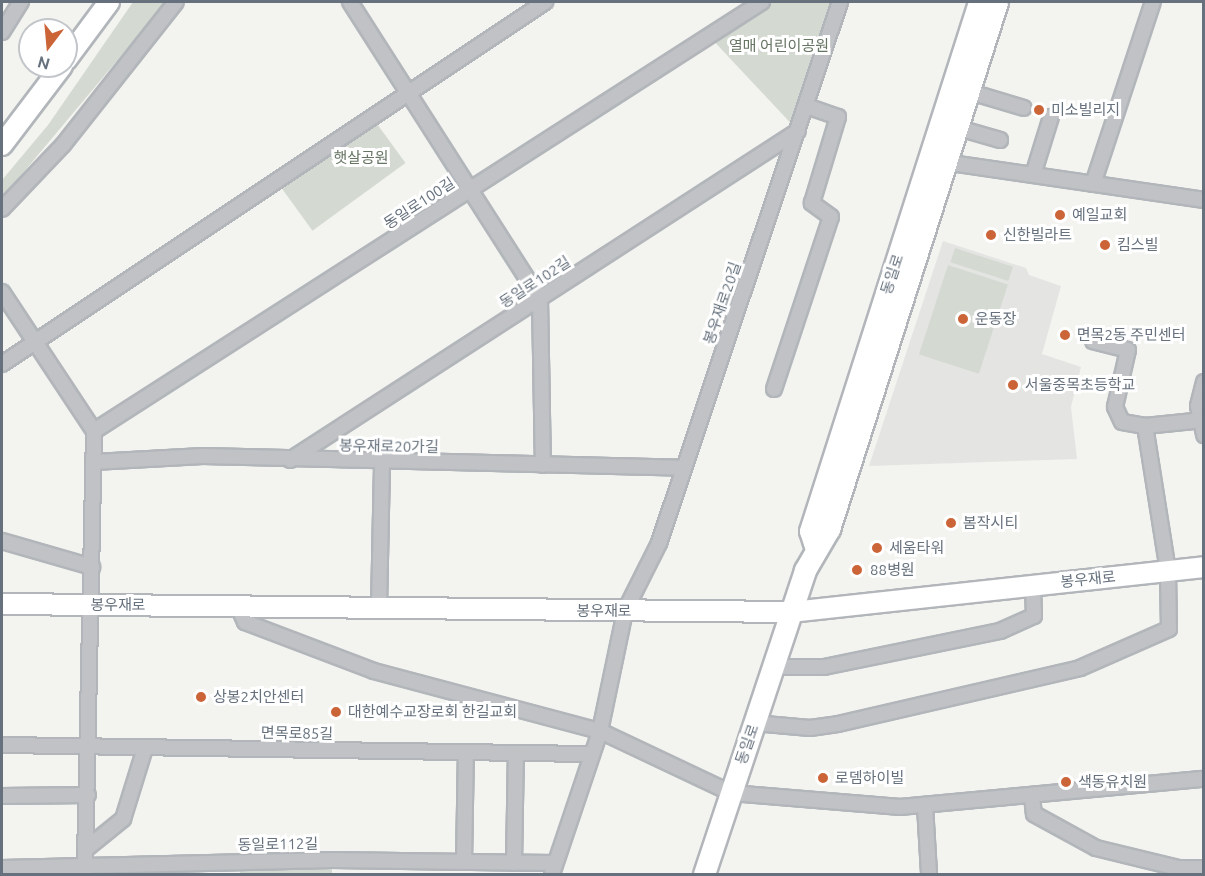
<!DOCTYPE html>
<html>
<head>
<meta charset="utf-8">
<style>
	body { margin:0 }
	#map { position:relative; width:1205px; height:876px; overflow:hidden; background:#f3f4f0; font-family:Ubuntu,"Noto Sans KR",sans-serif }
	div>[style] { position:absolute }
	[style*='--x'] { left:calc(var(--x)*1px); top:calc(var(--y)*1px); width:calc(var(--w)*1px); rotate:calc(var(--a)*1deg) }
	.built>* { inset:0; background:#e4e5e3 }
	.green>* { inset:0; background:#d4dad2; transform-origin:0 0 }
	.roads { filter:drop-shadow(2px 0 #b2b6ba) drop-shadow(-2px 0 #b2b6ba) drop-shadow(0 2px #b2b6ba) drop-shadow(0 -2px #b2b6ba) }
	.street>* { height:14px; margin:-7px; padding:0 7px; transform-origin:7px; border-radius:7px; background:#c0c2c5 }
	.secondary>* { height:20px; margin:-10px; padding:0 10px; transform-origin:10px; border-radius:10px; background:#fff }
	.primary>* { height:21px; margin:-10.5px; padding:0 10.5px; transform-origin:10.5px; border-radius:10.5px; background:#fff }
	.dots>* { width:16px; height:16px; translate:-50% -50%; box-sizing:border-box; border:3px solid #fff; border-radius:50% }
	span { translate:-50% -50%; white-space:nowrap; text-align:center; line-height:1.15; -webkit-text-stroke:6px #fff; paint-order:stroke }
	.park-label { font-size:15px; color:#677564 }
	.poi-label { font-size:15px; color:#66717d }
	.left { translate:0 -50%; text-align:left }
	.street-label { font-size:15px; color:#66717d }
	.frame { position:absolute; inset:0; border:3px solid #66717d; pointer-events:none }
	.north { position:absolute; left:18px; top:18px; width:60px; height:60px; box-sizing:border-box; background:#fff; border:2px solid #c2c6cb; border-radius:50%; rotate:196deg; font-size:16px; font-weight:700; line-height:24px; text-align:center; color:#66717d }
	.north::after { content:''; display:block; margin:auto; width:21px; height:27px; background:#cb6538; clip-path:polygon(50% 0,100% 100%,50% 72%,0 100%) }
</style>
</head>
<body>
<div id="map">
	<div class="built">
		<i style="clip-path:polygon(943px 241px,1026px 268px,1029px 275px,1061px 286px,1042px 354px,1081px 367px,1071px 407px,1077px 459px,869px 466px)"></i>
	</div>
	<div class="green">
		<i style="clip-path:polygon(133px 2px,166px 2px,2px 198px,2px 180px,48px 125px)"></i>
		<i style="clip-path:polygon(762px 2px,840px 2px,798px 131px,709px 36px)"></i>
		<i style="left:372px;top:117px;width:57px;height:115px;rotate:54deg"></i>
		<i style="left:955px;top:248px;width:61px;height:15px;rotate:18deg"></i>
		<i style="left:948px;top:265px;width:63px;height:94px;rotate:18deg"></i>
		<i style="left:332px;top:860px;width:14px;height:92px;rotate:90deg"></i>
	</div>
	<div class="roads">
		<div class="street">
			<i style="--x:350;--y:2;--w:353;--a:57.4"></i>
			<i style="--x:540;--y:299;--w:166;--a:89"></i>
			<i style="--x:2;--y:32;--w:36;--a:-58"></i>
			<i style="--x:967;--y:91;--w:59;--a:16.6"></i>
			<i style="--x:955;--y:127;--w:47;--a:16.1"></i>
			<i style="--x:944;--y:162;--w:263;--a:8.3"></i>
			<i style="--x:1033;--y:175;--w:61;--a:-72.8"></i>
			<i style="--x:1093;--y:184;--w:192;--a:-71.8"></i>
			<i style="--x:2;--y:209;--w:88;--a:-46.4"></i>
			<i style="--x:63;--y:145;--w:182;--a:-51.7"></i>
			<i style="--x:2;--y:292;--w:167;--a:56.5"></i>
			<i style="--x:94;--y:431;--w:443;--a:91.2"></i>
			<i style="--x:2;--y:364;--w:653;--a:-33.69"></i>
			<i style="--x:1204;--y:382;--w:25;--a:104"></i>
			<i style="--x:1198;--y:406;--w:30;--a:78"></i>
			<i style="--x:774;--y:389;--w:181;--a:-71.7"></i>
			<i style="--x:831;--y:217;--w:24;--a:-144"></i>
			<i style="--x:812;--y:203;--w:90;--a:-73.2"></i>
			<i style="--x:838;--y:117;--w:34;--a:-161"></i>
			<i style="--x:1145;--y:426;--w:59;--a:-5.8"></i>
			<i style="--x:94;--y:431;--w:794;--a:-32.71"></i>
			<i style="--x:290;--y:460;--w:605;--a:-32.93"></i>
			<i style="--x:94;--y:462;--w:109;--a:-3.2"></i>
			<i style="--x:203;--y:456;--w:481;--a:1.4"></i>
			<i style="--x:2;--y:541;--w:94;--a:16.1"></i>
			<i style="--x:237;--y:604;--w:20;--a:66"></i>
			<i style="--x:245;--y:622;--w:138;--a:20.8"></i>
			<i style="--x:374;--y:671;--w:234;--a:14.9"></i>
			<i style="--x:600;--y:731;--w:145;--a:25.3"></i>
			<i style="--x:731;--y:793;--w:170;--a:4.7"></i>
			<i style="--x:900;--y:807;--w:305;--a:-5.3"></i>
			<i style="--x:379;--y:608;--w:146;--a:-88.8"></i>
			<i style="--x:773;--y:667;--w:51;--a:0"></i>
			<i style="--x:824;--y:667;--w:180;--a:-11.6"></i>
			<i style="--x:1000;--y:631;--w:37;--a:-24"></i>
			<i style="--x:1034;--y:616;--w:31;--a:-92"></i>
			<i style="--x:754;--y:723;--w:56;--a:5.1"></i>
			<i style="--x:810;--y:728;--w:28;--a:-8"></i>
			<i style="--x:838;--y:724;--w:248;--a:-13"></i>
			<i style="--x:1080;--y:668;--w:97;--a:-23.7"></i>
			<i style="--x:1169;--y:629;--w:58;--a:-91"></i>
			<i style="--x:1168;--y:571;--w:147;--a:-99"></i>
			<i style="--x:1145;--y:426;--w:23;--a:-170"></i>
			<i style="--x:1122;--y:422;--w:17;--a:-115"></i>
			<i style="--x:1115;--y:407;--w:58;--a:-77.2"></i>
			<i style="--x:1128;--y:350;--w:36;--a:-166"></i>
			<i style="--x:2;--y:745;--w:589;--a:0.88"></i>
			<i style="--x:2;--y:796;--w:86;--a:-0.7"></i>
			<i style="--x:1032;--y:796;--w:18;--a:84"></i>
			<i style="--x:1034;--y:814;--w:71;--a:28.7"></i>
			<i style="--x:1096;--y:848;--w:84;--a:13.7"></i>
			<i style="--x:1178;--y:868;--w:26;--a:0"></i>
			<i style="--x:925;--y:806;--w:68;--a:86.6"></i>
			<i style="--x:86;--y:849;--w:48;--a:-39"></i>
			<i style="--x:123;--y:819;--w:74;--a:-72.8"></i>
			<i style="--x:464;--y:862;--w:110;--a:-89"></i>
			<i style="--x:514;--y:863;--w:110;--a:-89"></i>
			<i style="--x:2;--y:868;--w:330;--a:-1.4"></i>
			<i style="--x:332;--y:860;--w:223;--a:0.8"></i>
			<i style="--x:552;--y:874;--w:151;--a:-71.4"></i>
			<i style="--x:600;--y:731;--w:123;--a:-78.2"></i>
			<i style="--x:625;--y:611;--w:76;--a:-63.4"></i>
			<i style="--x:659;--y:543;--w:570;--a:-71.5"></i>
		</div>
		<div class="secondary">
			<i style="--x:66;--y:60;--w:72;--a:-53.4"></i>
			<i style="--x:2;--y:145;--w:99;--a:-52.8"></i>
			<i style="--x:2;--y:604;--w:789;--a:0.58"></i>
			<i style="--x:791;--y:612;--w:415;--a:-6.2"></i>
		</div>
		<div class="primary">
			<i style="--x:815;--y:546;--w:16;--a:-108"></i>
			<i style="--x:810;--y:531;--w:555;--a:-72.28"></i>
			<i style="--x:704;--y:874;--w:320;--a:-71.6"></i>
			<i style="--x:805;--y:570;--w:48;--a:-59.7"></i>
			<i style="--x:829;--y:529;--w:553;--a:-72.32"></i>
		</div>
	</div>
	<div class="dots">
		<i style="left:1039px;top:110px;background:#cb6538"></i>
		<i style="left:1060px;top:215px;background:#cb6538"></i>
		<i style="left:991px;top:235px;background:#cb6538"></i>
		<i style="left:1105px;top:245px;background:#cb6538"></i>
		<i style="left:963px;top:319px;background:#cb6538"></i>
		<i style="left:1065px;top:335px;background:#cb6538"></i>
		<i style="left:1013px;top:385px;background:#cb6538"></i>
		<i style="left:951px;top:523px;background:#cb6538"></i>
		<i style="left:877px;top:548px;background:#cb6538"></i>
		<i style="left:857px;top:570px;background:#cb6538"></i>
		<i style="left:201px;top:697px;background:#cb6538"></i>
		<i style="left:336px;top:712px;background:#cb6538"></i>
		<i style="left:823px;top:778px;background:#cb6538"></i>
		<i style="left:1066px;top:782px;background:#cb6538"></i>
	</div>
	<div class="park-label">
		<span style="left:779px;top:46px">열매 어린이공원</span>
		<span style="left:361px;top:158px">햇살공원</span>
	</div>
	<div class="poi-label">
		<span class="left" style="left:1051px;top:110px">미소빌리지</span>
		<span class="left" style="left:1072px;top:215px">예일교회</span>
		<span class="left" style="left:1003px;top:235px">신한빌라트</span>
		<span class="left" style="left:1117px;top:245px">킴스빌</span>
		<span class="left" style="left:975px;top:319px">운동장</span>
		<span class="left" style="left:1077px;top:335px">면목2동 주민센터</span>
		<span class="left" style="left:1025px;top:385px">서울중목초등학교</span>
		<span class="left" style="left:963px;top:523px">봄작시티</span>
		<span class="left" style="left:889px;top:548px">세움타워</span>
		<span class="left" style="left:870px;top:570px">88병원</span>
		<span class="left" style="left:213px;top:697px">상봉2치안센터</span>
		<span class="left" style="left:348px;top:712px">대한예수교장로회 한길교회</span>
		<span class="left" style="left:835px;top:778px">로뎀하이빌</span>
		<span class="left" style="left:1078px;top:782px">색동유치원</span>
	</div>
	<div class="street-label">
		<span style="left:419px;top:203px;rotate:-33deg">동일로100길</span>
		<span style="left:892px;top:274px;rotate:-72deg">동일로</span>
		<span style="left:535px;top:282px;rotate:-33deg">동일로102길</span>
		<span style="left:722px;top:303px;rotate:-71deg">봉우재로20길</span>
		<span style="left:389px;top:446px;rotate:1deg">봉우재로20가길</span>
		<span style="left:1088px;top:579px;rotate:-6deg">봉우재로</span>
		<span style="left:118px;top:605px">봉우재로</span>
		<span style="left:604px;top:611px">봉우재로</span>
		<span style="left:297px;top:733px;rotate:1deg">면목로85길</span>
		<span style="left:747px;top:744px;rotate:-71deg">동일로</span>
		<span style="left:278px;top:844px;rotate:-1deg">동일로112길</span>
	</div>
	<div class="frame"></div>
	<div class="north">N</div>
</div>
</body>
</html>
